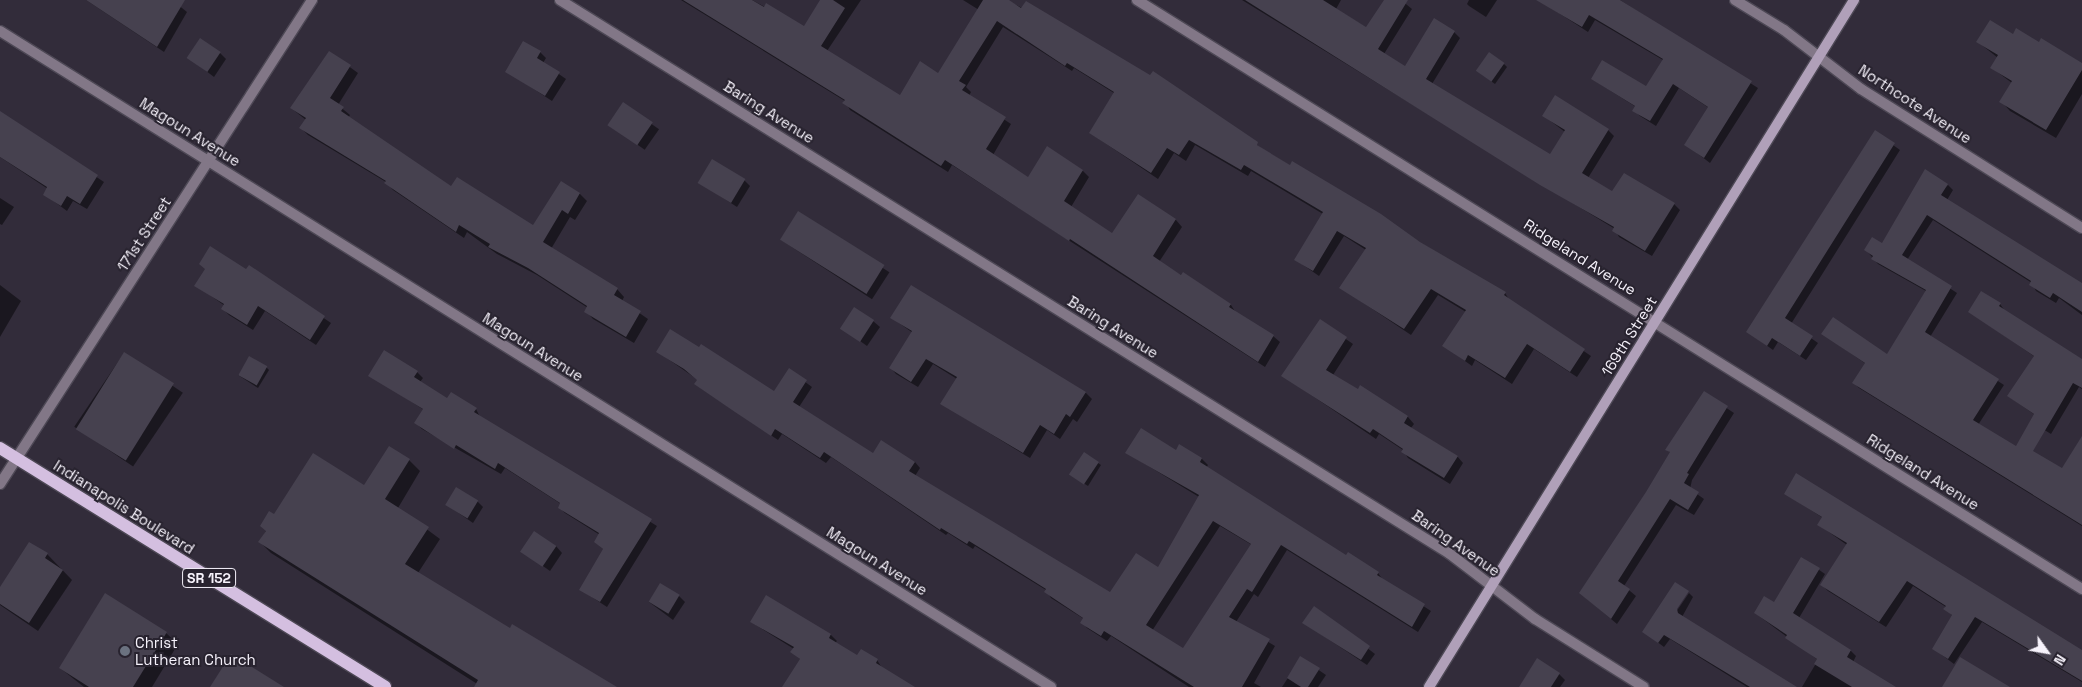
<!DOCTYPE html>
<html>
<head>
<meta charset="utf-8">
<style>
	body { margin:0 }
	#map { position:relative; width:2082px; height:687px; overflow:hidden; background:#322c3a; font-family:"Space Grotesk",sans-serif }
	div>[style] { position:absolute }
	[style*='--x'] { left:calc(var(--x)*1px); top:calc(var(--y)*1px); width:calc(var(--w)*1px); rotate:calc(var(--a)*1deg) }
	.shadow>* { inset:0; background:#0007; transform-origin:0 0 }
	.building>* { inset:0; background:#46414f; transform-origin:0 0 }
	.roads { filter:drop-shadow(1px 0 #4d4855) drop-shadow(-1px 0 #4d4855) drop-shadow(0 1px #4d4855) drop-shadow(0 -1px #4d4855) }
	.street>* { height:10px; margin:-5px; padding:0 5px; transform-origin:5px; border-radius:5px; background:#827787 }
	.secondary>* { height:10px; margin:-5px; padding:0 5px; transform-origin:5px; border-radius:5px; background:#b0a0b9 }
	.primary>* { height:12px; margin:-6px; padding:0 6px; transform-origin:6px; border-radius:6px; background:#d4bfe0 }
	.dots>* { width:14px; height:14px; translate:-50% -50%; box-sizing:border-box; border:2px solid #28232f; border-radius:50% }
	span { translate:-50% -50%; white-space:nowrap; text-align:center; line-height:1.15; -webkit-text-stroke:4px #28232f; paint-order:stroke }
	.shield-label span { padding:1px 4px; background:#28232f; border:1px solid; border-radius:4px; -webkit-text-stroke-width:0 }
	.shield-label { font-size:14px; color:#f6f2fb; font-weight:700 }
	.street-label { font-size:15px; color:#f6f2fb }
	.poi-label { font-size:15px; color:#f6f2fb }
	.left { translate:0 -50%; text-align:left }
	.north { position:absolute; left:2022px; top:627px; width:50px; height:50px; -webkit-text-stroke:4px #28232f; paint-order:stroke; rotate:122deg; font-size:14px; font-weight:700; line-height:20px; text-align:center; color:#f6f2fb }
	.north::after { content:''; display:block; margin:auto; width:18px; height:22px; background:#f6f2fb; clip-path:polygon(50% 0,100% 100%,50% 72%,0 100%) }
</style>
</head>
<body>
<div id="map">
	<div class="shadow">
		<i style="clip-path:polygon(86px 0,172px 0,187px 12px,164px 52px)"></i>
		<i style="clip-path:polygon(681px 0,752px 0,804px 28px,822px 0,861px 0,827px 51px,900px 96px,938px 74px,979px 10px,963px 0,1007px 0,1150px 77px,1153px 73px,1264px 150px,1505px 293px,1510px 301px,1591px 356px,1577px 377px,1534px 349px,1512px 384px,1475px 360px,1472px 366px,1444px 346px,1466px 312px,1438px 295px,1411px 335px,1341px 288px,1366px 250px,1344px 236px,1319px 276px,1296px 260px,1323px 214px,1251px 171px,1248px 176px,1195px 145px,1186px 161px,1174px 153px,1158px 179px,1090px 133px,1114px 93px,1074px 68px,1072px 71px,1003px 27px,966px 87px,971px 92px,969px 96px,1011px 124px,993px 155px,1028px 179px,1083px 171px,1089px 177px,1071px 207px,1112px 234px,1138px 196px,1176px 220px,1182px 227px,1159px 262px,1231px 305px,1236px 313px,1273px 336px,1280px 342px,1265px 367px,952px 165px,948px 172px,850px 110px,845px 101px)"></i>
		<i style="clip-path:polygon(1242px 0,1341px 0,1336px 9px,1367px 28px,1385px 0,1401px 0,1412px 9px,1384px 54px,1406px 68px,1454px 32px,1460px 38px,1432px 84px,1550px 156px,1565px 132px,1544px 116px,1608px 130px,1614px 136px,1588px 178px,1613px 192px,1674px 204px,1680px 210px,1652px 256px,1619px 237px,1615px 229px)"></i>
		<i style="clip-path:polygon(1469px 0,1497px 0,1486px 17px,1469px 6px,1467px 4px)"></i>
		<i style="clip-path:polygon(1556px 0,1620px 0,1758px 88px,1710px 163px,1685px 144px,1709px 108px,1679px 88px,1656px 126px,1640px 116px,1634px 110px,1636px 107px,1592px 79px,1647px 88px,1663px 60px,1595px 20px,1588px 32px,1551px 8px)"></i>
		<i style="clip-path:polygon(2013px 35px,2082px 64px,2082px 94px,2056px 138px,2010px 111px,2001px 101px,2012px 83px,1992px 68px,1998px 58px,1978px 42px)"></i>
		<i style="clip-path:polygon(329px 52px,358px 73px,338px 105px,350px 115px,348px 118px,451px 188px,534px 227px,561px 183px,580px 194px,587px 201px,575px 220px,570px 217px,551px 249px,617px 289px,624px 297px,622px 301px,648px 319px,634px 343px,593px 319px,586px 311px,588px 308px,537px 275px,497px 254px,467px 232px,464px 238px,393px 190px,386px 182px,308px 135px,301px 128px,306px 120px,291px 108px)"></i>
		<i style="clip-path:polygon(540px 52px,546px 58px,543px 63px,566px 79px,552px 101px,506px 71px)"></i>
		<i style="clip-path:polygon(220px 53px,226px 59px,214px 77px,189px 58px)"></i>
		<i style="clip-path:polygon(1504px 64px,1507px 67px,1495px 84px,1481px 74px)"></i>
		<i style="left:623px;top:104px;width:44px;height:25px;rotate:35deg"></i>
		<i style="clip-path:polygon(0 113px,104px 182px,87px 209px,73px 201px,67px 211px,44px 194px,48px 189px,0 157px)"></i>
		<i style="clip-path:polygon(1875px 132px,1900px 150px,1791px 324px,1818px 343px,1806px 360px,1778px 342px,1773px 350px,1748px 332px)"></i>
		<i style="clip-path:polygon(744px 180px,750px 186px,737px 207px,700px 183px)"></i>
		<i style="clip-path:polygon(1948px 185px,1953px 190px,1947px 200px,2082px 286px,2082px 315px,2059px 298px,2056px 303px,2036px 291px,2032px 283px,1933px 220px,1907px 260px,1957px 293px,1930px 337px,2004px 385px,1978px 425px,2082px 490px,2082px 526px,1859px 388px,1854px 383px,1866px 364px,1823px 334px,1888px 356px,1926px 291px,1878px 264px,1866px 250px,1882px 244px)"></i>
		<i style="clip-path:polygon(0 198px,14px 207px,2px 225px,0 224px)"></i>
		<i style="left:798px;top:213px;width:109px;height:32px;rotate:33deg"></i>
		<i style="clip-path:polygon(249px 267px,331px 323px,316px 345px,265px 311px,253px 330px,229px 315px,223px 309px,225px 306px,196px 285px,247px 271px)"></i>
		<i style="clip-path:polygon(0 285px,21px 301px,0 337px)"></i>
		<i style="clip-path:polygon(911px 287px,1086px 393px,1092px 399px,1077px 422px,1073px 419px,1060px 439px,1047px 430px,1030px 458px,942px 404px,957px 379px,933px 364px,918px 387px,896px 374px,890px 367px,913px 333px,892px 318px)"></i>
		<i style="clip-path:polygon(2000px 304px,2005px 311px,2082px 361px,2082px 389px,2079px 387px,2051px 434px,2038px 426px,2035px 415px,2008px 396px,2035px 357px,1970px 312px)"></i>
		<i style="clip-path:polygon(873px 321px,880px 327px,867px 346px,842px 328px)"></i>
		<i style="clip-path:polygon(1320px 321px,1353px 344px,1333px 375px,1358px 391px,1361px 387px,1408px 417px,1414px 424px,1411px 428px,1457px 456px,1463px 463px,1450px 484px,1408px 458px,1403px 450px,1379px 434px,1376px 439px,1283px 376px)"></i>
		<i style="clip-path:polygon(evenodd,658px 352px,775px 393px,789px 370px,812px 387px,799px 407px,873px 455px,915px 462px,920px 468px,915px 476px,1111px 594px,1159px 569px,1199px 497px,1127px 453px,1177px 452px,1180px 446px,1202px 459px,1208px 465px,1206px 468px,1346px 556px,1378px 573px,1383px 580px,1431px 611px,1418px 632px,1287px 550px,1258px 597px,1254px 594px,1236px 622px,1275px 646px,1254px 683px,1261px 687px,1189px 687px,1111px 636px,1107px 641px,1087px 628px,1082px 622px,1084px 619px,1051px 598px,1046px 590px,975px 546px,973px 549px,948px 533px,946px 535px,831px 457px,826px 463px,782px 434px,778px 440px,702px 389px,698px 380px,658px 352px,1220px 526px,1252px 545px,1183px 650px,1152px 631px,1220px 526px)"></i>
		<i style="left:124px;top:353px;width:71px;height:89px;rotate:34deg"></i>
		<i style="clip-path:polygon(266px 367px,269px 370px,258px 388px,238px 375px)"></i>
		<i style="clip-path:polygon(417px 372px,423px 378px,420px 382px,447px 400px,476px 409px,480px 417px,657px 526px,607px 607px,581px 590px,604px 550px,595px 542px,600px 535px,565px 513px,559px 507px,561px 504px,505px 468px,501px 474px,422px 429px,416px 423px,424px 410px,370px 375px)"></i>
		<i style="clip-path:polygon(1704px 393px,1734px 413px,1692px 480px,1690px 489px,1704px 499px,1694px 515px,1676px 505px,1624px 586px,1636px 596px,1617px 624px,1587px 599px,1671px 453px,1667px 449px)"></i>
		<i style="clip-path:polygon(409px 460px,420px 471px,398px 508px,440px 539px,418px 573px,510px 630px,615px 687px,482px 687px,271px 553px,260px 542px,274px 516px,365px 487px)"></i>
		<i style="clip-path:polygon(1098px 463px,1101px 465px,1088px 486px,1074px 477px)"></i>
		<i style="clip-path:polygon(1786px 494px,2082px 653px,2082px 682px,1982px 622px,1954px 664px,1934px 649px,1953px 617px,1946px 607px,1913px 586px,1886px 627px,1828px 591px,1822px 585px,1847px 545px,1819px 525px,1823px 518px)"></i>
		<i style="clip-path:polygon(477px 501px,483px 507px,473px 523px,447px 505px)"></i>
		<i style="clip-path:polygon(556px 546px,562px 553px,550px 571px,523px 552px)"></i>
		<i style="clip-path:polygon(47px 554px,72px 580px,38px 631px,0 605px,0 589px)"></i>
		<i style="clip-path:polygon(1802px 558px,1825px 574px,1799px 618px,1851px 651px,1856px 656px,1853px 662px,1894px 687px,1802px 687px,1818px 660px,1755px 613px,1774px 604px)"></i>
		<i style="clip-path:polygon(1689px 593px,1693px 597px,1682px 617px,1795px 687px,1747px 687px,1670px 639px,1664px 647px,1644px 632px,1674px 615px)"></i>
		<i style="clip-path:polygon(679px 596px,685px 602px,673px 620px,649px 602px)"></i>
		<i style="clip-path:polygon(766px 597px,831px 635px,837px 641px,835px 643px,858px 657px,877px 660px,882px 668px,913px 687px,784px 687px,801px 660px,792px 652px,794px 649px,751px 622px)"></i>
		<i style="clip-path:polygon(1314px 607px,1375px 654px,1367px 665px,1304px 623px)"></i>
		<i style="clip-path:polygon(166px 633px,178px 644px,152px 687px,84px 687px,60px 668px)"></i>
		<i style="clip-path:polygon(1301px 658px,1326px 675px,1318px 687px,1282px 687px)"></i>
		<i style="clip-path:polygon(1559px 674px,1565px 680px,1560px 687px,1521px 687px)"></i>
	</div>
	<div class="building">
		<i style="clip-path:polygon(86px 0,185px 0,157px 47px)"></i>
		<i style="clip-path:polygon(683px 0,752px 0,764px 7px,766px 3px,804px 26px,820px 0,833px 0,845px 8px,821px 46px,900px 95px,920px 61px,938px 73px,983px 0,1009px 0,1021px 8px,1026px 1px,1150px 75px,1153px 71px,1258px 142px,1257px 145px,1290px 165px,1292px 161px,1381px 214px,1420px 242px,1506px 292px,1504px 295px,1585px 349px,1570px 372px,1527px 344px,1505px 378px,1468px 355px,1465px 361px,1442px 346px,1466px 310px,1431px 289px,1404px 329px,1339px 288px,1366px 248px,1337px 231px,1313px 271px,1294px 260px,1323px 212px,1244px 165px,1241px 170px,1189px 140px,1179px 155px,1167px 148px,1151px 173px,1089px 133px,1114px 92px,1067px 63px,1065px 66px,997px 21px,959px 81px,966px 85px,962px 90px,1006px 117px,986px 149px,1028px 177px,1047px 146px,1083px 170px,1064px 201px,1112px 233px,1138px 194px,1176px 219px,1153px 256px,1181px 275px,1183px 272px,1231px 304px,1229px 307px,1274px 335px,1258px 362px,1070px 239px,1069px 241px,945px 160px,941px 166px,842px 103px,845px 100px)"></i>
		<i style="clip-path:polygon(1245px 0,1323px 0,1366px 27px,1384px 0,1408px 0,1378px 49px,1405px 66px,1434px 18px,1455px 31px,1426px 79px,1550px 154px,1565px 130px,1542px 116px,1555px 95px,1609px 129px,1582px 173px,1612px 191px,1624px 173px,1675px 203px,1645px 251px,1612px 231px,1614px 227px,1540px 185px)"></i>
		<i style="clip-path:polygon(1536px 0,1620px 0,1752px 81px,1704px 158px,1684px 145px,1708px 107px,1673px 84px,1650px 121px,1632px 111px,1635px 106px,1591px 79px,1602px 60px,1646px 86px,1663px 59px,1589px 15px,1582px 27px)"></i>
		<i style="clip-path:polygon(1990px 20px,2013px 34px,2016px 28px,2039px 42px,2041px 38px,2082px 63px,2082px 70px,2046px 130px,1999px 102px,2012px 81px,1990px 68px,1998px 55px,1976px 42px)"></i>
		<i style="left:200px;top:38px;width:25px;height:24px;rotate:34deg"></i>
		<i style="clip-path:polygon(523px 41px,541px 51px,537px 58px,560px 72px,545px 96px,505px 72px)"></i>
		<i style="clip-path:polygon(329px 51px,351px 65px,330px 98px,344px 107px,341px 111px,451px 186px,457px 177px,533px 225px,561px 181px,580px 193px,568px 214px,562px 210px,543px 242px,618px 288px,614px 295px,641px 311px,626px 337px,584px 312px,587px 306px,528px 268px,488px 247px,490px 244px,459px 225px,456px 232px,384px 183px,386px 181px,299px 128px,306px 118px,290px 108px)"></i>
		<i style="left:1489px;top:52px;width:19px;height:23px;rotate:35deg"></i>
		<i style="left:623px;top:102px;width:36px;height:28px;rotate:34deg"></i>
		<i style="clip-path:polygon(0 111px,98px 175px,80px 204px,67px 196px,61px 206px,43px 195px,47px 187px,0 157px)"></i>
		<i style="clip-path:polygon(1875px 130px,1895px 143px,1785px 318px,1813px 336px,1800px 356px,1772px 338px,1767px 346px,1746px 332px)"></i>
		<i style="left:712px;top:159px;width:39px;height:28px;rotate:31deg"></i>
		<i style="clip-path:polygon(1925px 169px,1948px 184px,1941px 195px,2082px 283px,2082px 312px,2053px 293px,2050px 298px,2029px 285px,2031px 281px,1927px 215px,1902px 255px,1952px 286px,1925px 332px,1999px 379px,1973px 420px,2016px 446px,2034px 414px,2007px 396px,2034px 356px,1968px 312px,1981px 291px,2001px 303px,1999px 306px,2082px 359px,2082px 388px,2073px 383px,2033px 451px,2062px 468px,2082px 436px,2082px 525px,1852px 383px,1865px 363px,1821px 334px,1833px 317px,1887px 354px,1926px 290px,1871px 259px,1873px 256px,1864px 250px,1872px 237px,1882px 243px)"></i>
		<i style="left:798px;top:211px;width:102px;height:34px;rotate:32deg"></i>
		<i style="clip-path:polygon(210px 246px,246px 269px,249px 265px,325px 316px,310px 340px,258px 306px,247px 325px,221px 309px,224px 304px,194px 286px,205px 269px,199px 264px)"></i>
		<i style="clip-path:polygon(911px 285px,1086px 392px,1070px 417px,1066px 414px,1054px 434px,1040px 425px,1023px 453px,940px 404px,957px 377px,926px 359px,911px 382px,889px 368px,912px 331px,890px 318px)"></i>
		<i style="left:854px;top:307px;width:24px;height:26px;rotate:33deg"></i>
		<i style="clip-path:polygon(1320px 319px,1347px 337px,1326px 370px,1358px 389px,1360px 385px,1408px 416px,1404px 423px,1458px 456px,1444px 478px,1401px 452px,1403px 449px,1373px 429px,1370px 433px,1281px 376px)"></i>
		<i style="clip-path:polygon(evenodd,670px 329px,699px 347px,701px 344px,774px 391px,789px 368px,807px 380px,793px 402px,873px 453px,881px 440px,915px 462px,909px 471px,1110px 592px,1136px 553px,1158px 567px,1199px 495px,1125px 453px,1141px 428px,1176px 450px,1179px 444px,1202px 458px,1200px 462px,1346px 555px,1348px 552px,1379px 572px,1377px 575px,1425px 604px,1412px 627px,1281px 545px,1252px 592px,1247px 589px,1229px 617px,1270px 639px,1242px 687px,1194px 687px,1104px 631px,1101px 636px,1080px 623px,1083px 618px,1044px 592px,1046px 589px,969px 541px,967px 544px,941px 528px,940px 530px,824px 452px,820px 458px,775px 429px,771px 436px,735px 412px,694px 384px,697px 380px,684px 369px,656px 352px,670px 329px,1213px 521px,1251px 544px,1183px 648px,1146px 625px,1213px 521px)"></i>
		<i style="clip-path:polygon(384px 350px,418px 371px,414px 377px,447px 398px,451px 392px,477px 408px,474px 412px,652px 519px,600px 602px,579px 590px,603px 549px,594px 542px,599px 533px,558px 508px,560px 503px,498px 463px,495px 469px,456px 445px,454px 449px,414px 423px,423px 409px,368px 376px)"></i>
		<i style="left:124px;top:352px;width:59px;height:91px;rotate:32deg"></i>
		<i style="left:249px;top:356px;width:21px;height:22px;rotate:29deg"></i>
		<i style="clip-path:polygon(1704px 391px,1728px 406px,1687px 473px,1689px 474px,1684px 483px,1699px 492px,1688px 510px,1670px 499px,1618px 581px,1630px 589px,1611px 619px,1579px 593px,1646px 492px,1670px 452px,1665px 450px)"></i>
		<i style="clip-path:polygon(389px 446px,410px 459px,385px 499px,429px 527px,405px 564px,510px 628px,512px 624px,617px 687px,474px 687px,478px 680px,258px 542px,266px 531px,260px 526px,269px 511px,274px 514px,313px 453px,364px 485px)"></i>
		<i style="left:1084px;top:452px;width:18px;height:27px;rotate:34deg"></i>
		<i style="clip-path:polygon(1796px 473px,2082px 650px,2082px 681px,1975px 617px,1948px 659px,1932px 649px,1952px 615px,1943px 609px,1946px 606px,1907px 581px,1879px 622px,1820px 585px,1847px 543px,1817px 525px,1822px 517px,1784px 494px)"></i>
		<i style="left:456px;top:487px;width:26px;height:21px;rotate:31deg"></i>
		<i style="left:534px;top:531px;width:27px;height:25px;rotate:34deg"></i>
		<i style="clip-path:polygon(29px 542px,48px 553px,45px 558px,63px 570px,29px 623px,0 604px,0 587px)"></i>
		<i style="clip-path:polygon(1801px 557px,1820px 568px,1793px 613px,1851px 650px,1847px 657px,1896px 687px,1852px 687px,1814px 664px,1817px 659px,1785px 638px,1787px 635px,1754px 613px,1764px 596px,1774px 602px)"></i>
		<i style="clip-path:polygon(1675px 582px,1689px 591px,1677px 609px,1678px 613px,1797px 687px,1750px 687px,1664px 635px,1658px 643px,1642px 632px)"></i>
		<i style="left:660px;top:583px;width:23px;height:22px;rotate:31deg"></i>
		<i style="clip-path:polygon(105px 593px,167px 632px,133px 687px,89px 687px,59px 668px)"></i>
		<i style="clip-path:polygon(766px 595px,831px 634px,829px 638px,857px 655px,861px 649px,878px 659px,876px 663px,915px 687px,782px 687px,800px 659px,790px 652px,794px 647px,750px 622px)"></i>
		<i style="clip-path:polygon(1314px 606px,1370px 646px,1361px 660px,1302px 623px)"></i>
		<i style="clip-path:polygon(231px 654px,284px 687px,210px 687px)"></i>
		<i style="clip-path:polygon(1300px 656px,1320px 668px,1308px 687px,1301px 687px,1287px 678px)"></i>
		<i style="clip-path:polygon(1960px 657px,2010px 687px,1942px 687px)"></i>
		<i style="clip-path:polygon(1537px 658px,1560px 673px,1551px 687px,1519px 687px)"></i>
	</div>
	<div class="roads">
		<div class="street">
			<i style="--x:560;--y:0;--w:1048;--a:31.9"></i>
			<i style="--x:1450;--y:554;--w:107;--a:37.4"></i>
			<i style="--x:1535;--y:619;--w:128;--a:32"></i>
			<i style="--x:1137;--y:0;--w:1114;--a:31.93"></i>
			<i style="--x:1735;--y:0;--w:57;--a:31.5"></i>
			<i style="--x:1784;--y:30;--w:97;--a:37.5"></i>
			<i style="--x:1861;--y:89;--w:261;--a:32.2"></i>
			<i style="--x:0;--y:31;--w:1239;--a:31.97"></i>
			<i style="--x:0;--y:484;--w:576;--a:-57.19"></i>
		</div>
		<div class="secondary">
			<i style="--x:1429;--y:687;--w:808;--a:-58.26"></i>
		</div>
		<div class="primary">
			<i style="--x:0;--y:448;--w:453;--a:31.8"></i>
		</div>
	</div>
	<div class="dots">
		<i style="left:125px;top:651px;background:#6b7280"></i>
	</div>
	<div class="shield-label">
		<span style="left:209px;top:578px">SR 152</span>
	</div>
	<div class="street-label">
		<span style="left:1915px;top:104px;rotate:33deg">Northcote Avenue</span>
		<span style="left:769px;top:112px;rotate:32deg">Baring Avenue</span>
		<span style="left:190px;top:132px;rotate:32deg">Magoun Avenue</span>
		<span style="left:144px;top:234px;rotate:-57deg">171st Street</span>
		<span style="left:1580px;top:257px;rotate:32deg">Ridgeland Avenue</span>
		<span style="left:1113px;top:327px;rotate:32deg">Baring Avenue</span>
		<span style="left:1629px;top:336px;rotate:-58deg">169th Street</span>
		<span style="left:533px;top:347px;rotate:32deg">Magoun Avenue</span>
		<span style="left:1923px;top:472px;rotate:32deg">Ridgeland Avenue</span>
		<span style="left:124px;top:507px;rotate:32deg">Indianapolis Boulevard</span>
		<span style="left:1456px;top:543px;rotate:35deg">Baring Avenue</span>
		<span style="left:877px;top:561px;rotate:32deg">Magoun Avenue</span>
	</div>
	<div class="poi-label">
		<span class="left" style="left:135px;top:651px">Christ<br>Lutheran Church</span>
	</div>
	<div class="north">N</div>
</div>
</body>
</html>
